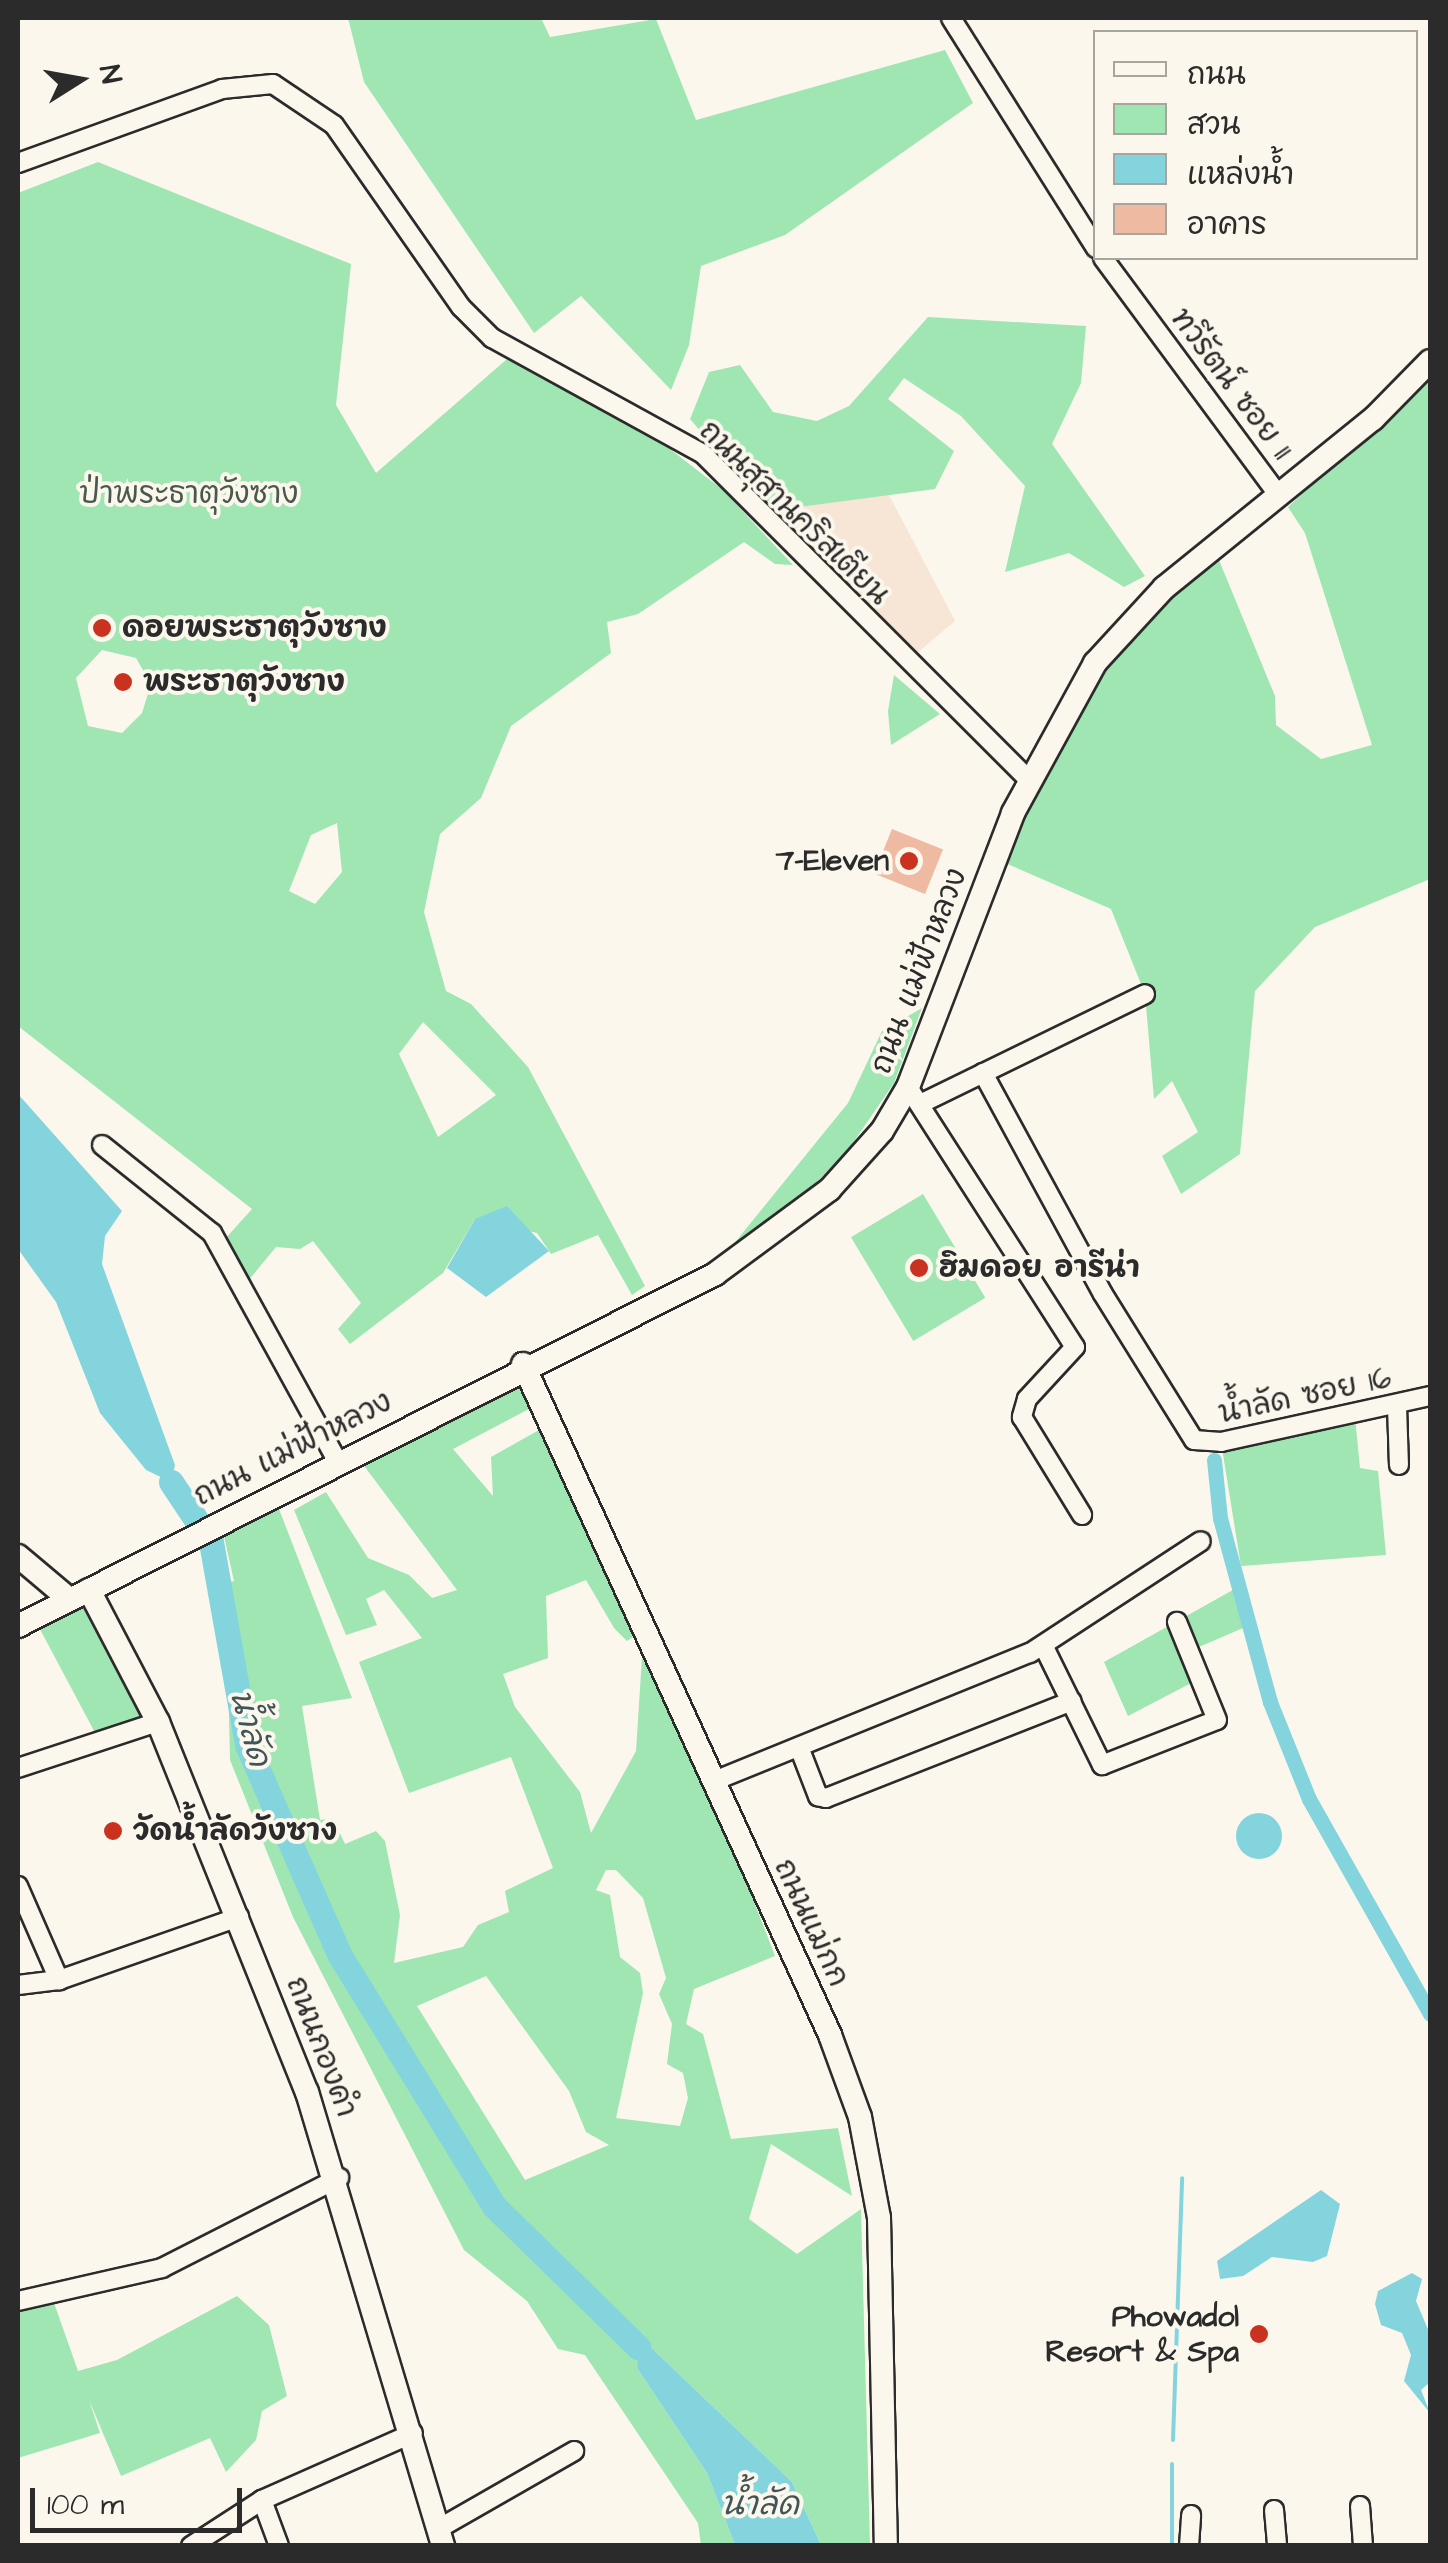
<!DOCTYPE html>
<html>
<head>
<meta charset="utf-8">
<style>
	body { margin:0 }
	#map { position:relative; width:1448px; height:2563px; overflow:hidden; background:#fbf7ec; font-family:"Architects Daughter","Playpen Sans Thai",sans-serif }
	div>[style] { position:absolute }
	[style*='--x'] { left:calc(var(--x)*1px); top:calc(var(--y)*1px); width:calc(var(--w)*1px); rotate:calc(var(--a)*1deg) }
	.built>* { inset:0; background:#f7e5d6 }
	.green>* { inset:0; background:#9fe6b3; transform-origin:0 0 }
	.water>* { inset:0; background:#84d4de }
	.round { border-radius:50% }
	.stream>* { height:4px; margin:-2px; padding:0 2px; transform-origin:2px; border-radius:2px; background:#84d4de }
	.canal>* { height:15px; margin:-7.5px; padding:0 7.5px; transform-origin:7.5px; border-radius:7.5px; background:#84d4de }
	.river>* { height:25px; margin:-12.5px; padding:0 12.5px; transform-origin:12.5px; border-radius:12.5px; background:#84d4de }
	.building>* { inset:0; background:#efbaa2; transform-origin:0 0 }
	.roads { filter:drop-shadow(2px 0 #2b2b2b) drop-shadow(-2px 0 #2b2b2b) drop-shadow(0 2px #2b2b2b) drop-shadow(0 -2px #2b2b2b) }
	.street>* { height:18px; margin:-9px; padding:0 9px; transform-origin:9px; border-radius:9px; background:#fbf7ec }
	.secondary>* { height:22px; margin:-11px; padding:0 11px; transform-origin:11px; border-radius:11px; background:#fbf7ec }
	.dots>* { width:28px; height:28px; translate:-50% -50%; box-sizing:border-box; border:5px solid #fbf7ec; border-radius:50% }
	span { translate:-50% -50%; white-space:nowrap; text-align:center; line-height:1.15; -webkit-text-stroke:8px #fbf7ec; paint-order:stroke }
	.street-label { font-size:30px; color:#2b2b2b }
	.park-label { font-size:30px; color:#485a4d }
	.poi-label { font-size:30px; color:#2b2b2b; font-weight:700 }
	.left { translate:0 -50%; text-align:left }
	.right { translate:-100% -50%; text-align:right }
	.water-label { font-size:32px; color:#415558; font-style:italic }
	.frame { position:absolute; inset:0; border:20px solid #2b2b2b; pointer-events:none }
	.legend { position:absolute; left:1093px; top:30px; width:325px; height:230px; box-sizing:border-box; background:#fbf7ec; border:2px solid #a8a59f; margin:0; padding:12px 18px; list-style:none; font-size:30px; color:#2b2b2b }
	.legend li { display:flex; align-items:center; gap:20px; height:50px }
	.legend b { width:50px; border:2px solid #a8a59f }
	.north { position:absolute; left:30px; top:30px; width:100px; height:100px; -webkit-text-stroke:8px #fbf7ec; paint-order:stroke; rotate:79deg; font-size:28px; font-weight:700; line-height:40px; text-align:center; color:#2b2b2b }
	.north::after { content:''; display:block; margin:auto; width:35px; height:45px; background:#2b2b2b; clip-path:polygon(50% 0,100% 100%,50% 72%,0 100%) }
	.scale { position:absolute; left:30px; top:2488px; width:212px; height:45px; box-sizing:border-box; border:5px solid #2b2b2b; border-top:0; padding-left:12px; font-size:30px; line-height:35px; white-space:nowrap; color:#2b2b2b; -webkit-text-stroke:8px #fbf7ec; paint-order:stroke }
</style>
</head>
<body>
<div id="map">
	<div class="built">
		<i style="clip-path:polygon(888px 493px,955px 621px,910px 659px,769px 512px)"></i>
	</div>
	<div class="green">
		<i style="clip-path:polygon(348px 18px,541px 18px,550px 37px,656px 19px,696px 120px,945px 50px,973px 103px,785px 235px,701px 266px,689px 345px,671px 390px,581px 296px,534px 333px,364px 82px)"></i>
		<i style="clip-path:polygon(evenodd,98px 162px,351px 264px,336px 405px,376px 473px,507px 359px,627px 416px,723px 490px,793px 565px,775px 564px,744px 542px,638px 614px,607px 622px,611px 653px,511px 726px,481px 798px,440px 834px,424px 912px,446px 991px,471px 1004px,528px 1067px,645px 1286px,632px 1295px,598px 1235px,551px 1254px,537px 1233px,475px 1219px,443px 1273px,350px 1344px,338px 1329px,361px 1303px,313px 1241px,300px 1249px,276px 1247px,247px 1282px,225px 1239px,252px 1209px,18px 1026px,18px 193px,98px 162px,102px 650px,136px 658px,151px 684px,142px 713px,122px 733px,88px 726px,76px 678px,102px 650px,98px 162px,337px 823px,342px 872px,315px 904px,289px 891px,311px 835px,337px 823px,98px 162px,423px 1022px,496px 1095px,438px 1137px,399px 1054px,423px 1022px)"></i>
		<i style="clip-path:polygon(928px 317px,1086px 326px,1081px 383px,1052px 444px,1145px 576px,1124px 587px,1069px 553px,1005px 572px,1025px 486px,961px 416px,904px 378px,888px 399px,954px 451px,935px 489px,769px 511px,690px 419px,709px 372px,740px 365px,773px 412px,817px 421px,849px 406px)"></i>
		<i style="clip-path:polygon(1430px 375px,1430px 879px,1315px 927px,1255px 991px,1240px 1154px,1181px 1194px,1162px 1156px,1198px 1132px,1172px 1081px,1154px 1099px,1145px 994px,1111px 909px,1003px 862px,1062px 733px,1119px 644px,1214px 548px,1275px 696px,1276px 725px,1321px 759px,1372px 745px,1305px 533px,1288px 507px)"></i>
		<i style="clip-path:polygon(894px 675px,940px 714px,891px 745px,888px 711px)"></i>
		<i style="clip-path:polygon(922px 1008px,894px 1083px,848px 1150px,780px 1220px,728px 1251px,848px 1103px,882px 1031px)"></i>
		<i style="left:923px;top:1194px;width:121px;height:84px;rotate:59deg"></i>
		<i style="clip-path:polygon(evenodd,521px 1383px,529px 1409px,453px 1449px,493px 1496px,491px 1457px,539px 1430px,633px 1637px,627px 1641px,614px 1628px,586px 1580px,546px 1596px,548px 1658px,503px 1674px,515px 1707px,580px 1792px,591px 1833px,636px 1751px,642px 1657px,740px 1865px,775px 1956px,694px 1989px,686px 2024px,703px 2034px,731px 2139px,838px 2128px,852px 2196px,771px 2144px,749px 2219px,797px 2254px,861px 2209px,870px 2545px,821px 2545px,792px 2482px,640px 2337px,637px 2368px,707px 2473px,735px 2545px,701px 2545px,698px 2523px,585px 2355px,558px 2349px,527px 2301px,464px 2250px,293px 1917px,230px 1760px,228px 1672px,211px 1584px,234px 1581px,223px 1532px,279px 1509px,352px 1698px,302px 1706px,320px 1820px,333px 1818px,345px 1844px,376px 1831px,385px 1841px,400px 1915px,394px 1963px,463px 1947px,478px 1925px,509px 1912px,505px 1891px,553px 1868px,511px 1757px,409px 1793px,359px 1662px,422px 1638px,384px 1590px,366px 1599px,377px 1625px,346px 1635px,294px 1510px,326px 1492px,368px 1558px,409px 1575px,432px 1598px,457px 1590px,359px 1459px,521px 1383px,606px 1870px,616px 1870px,643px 1898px,666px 1978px,659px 1994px,672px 2024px,667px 2064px,683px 2073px,688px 2098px,680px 2126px,616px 2118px,643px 1993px,640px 1973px,620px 1957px,610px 1895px,596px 1890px,606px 1870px,521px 1383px,486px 1976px,569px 2091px,586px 2132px,609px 2145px,525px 2180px,417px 2006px,486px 1976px)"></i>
		<i style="clip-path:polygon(1355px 1417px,1360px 1468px,1378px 1471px,1386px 1555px,1241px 1566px,1221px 1442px)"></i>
		<i style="clip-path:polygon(1240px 1586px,1250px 1625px,1185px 1653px,1195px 1681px,1128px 1716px,1104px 1662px)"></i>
		<i style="left:82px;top:1606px;width:129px;height:48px;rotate:62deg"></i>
		<i style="clip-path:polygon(237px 2296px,269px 2325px,287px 2396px,262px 2411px,256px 2440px,226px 2472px,210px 2438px,121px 2476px,89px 2400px,100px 2433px,18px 2458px,18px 2309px,53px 2300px,78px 2371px,117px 2360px)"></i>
	</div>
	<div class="water">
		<i style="clip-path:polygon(18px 1094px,122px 1211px,105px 1236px,102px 1264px,175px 1465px,171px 1482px,146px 1470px,100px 1413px,56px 1302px,18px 1249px)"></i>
		<i style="clip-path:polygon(507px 1206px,549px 1251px,486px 1297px,447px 1268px,475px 1219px)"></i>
		<i class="round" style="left:1236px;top:1813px;width:46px;height:46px"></i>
		<i style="clip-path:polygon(1321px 2190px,1340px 2204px,1327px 2256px,1313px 2262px,1272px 2257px,1243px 2276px,1220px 2279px,1217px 2261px)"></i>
		<i style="clip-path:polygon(1412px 2273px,1422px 2279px,1416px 2301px,1430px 2334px,1430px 2382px,1421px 2390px,1430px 2413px,1404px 2381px,1411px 2355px,1402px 2333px,1381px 2325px,1375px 2304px,1378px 2291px)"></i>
		<i style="clip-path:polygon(639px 2336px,792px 2482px,821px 2545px,735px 2545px,707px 2473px,637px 2368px)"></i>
	</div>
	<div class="stream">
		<i style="--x:1173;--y:2440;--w:262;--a:-88"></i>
		<i style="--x:1172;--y:2464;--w:82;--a:90"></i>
	</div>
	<div class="canal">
		<i style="--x:1214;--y:1460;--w:58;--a:84.1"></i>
		<i style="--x:1220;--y:1518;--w:191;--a:74.8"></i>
		<i style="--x:1270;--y:1702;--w:105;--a:68.1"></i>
		<i style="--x:1309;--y:1799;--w:247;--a:60.6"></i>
	</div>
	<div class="river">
		<i style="--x:171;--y:1482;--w:72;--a:56.3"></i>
		<i style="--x:211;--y:1542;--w:206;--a:79.9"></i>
		<i style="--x:247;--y:1745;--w:228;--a:66.2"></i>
		<i style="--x:339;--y:1954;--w:296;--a:58.4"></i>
		<i style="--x:494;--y:2206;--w:202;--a:44.4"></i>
	</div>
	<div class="building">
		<i style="left:892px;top:829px;width:55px;height:48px;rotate:22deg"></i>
	</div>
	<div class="roads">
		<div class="street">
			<i style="--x:951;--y:18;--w:272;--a:57.8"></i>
			<i style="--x:18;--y:163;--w:217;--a:-19.9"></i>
			<i style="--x:222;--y:89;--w:51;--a:-5.6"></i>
			<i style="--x:273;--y:84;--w:73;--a:33.9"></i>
			<i style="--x:334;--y:125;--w:222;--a:55.1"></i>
			<i style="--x:461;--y:307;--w:44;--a:45"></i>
			<i style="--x:492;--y:338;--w:241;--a:28.8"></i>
			<i style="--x:703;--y:454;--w:461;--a:45"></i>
			<i style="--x:1103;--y:258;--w:296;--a:53.5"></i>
			<i style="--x:983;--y:1073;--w:251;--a:61.5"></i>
			<i style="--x:1103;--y:1294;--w:172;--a:58.1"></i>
			<i style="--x:1194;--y:1440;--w:27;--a:4"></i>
			<i style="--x:1221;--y:1442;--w:214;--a:-12.4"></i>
			<i style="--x:908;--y:1087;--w:309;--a:57.3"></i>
			<i style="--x:1075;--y:1347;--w:71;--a:132.7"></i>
			<i style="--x:1027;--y:1399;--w:19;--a:106"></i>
			<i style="--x:1022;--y:1417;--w:115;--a:58.5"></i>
			<i style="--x:922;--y:1103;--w:248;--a:-26"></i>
			<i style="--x:102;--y:1145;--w:141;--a:38.7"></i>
			<i style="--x:212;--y:1233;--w:259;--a:61.2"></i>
			<i style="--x:1397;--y:1406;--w:59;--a:88.1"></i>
			<i style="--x:1043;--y:1645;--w:134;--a:63.8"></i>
			<i style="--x:1102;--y:1765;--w:123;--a:-21.4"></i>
			<i style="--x:1217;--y:1720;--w:106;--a:-112.2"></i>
			<i style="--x:799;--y:1747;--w:53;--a:68.8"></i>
			<i style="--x:818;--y:1796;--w:8;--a:14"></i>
			<i style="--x:826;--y:1798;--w:264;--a:-21.5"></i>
			<i style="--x:18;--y:1768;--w:147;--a:-18.2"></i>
			<i style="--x:714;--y:1781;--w:341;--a:-22.1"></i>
			<i style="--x:1030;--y:1653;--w:204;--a:-33.2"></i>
			<i style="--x:18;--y:1886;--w:103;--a:66.4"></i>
			<i style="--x:18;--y:1985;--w:41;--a:-7"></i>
			<i style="--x:59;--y:1980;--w:191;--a:-19.3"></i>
			<i style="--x:18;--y:2301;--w:148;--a:-12.9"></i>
			<i style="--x:162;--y:2268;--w:199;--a:-27"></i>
			<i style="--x:262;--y:2500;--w:49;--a:69.7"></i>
			<i style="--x:1360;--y:2506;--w:40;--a:85.7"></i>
			<i style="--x:1274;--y:2510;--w:36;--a:85"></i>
			<i style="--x:438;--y:2529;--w:157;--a:-29.8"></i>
			<i style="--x:191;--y:2546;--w:85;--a:-32.9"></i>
			<i style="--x:262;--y:2500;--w:165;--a:-23.9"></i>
			<i style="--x:1189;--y:2546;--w:31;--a:-86"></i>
		</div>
		<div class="secondary">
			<i style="--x:523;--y:1364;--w:738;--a:65.41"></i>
			<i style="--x:830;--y:2035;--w:87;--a:69.9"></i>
			<i style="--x:860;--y:2117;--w:103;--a:79.3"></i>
			<i style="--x:879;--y:2218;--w:328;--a:88.8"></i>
			<i style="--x:18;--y:1556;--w:67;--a:40.1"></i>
			<i style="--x:89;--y:1590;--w:149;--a:62.4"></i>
			<i style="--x:158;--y:1722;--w:399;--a:68.1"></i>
			<i style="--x:307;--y:2092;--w:474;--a:73.3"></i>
			<i style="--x:18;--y:1626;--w:781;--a:-26.79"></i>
			<i style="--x:715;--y:1274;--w:142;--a:-36.4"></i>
			<i style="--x:829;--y:1190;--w:79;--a:-48.1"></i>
			<i style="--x:882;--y:1131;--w:51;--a:-59.4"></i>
			<i style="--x:908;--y:1087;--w:293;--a:-69"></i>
			<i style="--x:1013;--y:813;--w:171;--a:-61.3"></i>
			<i style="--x:1095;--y:663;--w:102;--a:-47.4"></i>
			<i style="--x:1164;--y:588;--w:269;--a:-39"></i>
			<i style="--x:1373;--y:419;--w:81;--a:-45.5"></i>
		</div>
	</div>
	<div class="dots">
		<i style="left:102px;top:628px;background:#c8321e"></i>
		<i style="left:123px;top:682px;background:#c8321e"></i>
		<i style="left:909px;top:861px;background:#c8321e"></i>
		<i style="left:919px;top:1268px;background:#c8321e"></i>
		<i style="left:113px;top:1831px;background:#c8321e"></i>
		<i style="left:1259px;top:2334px;background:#c8321e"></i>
	</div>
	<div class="street-label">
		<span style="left:1231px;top:384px;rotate:53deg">ทวีรัตน์ ซอย 11</span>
		<span style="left:794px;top:513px;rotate:44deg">ถนนสุสานคริสเตียน</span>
		<span style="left:919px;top:971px;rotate:-69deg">ถนน แม่ฟ้าหลวง</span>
		<span style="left:1305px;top:1396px;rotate:-12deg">น้ำลัด ซอย 16</span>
		<span style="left:293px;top:1449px;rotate:-27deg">ถนน แม่ฟ้าหลวง</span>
		<span style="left:811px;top:1923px;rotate:65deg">ถนนแม่กก</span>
		<span style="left:321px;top:2047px;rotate:69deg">ถนนกองคำ</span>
	</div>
	<div class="park-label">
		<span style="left:189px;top:494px">ป่าพระธาตุวังซาง</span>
	</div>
	<div class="poi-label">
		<span class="left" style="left:122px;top:628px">ดอยพระธาตุวังซาง</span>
		<span class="left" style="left:143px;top:682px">พระธาตุวังซาง</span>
		<span class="right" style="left:889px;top:861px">7-Eleven</span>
		<span class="left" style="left:939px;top:1268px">ฮิมดอย อารีน่า</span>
		<span class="left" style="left:133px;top:1831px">วัดน้ำลัดวังซาง</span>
		<span class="right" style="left:1239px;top:2334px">Phowadol<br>Resort &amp; Spa</span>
	</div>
	<div class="water-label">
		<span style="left:249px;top:1728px;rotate:75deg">น้ำลัด</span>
		<span style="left:760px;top:2505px">น้ำลัด</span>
	</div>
	<div class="frame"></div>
	<ul class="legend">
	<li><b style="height:12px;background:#fbf7ec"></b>ถนน</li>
	<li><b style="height:28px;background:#9fe6b3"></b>สวน</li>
	<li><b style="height:28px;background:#84d4de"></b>แหล่งน้ำ</li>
	<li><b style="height:28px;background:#efbaa2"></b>อาคาร</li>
	</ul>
	<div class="north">N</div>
	<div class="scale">100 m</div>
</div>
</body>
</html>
